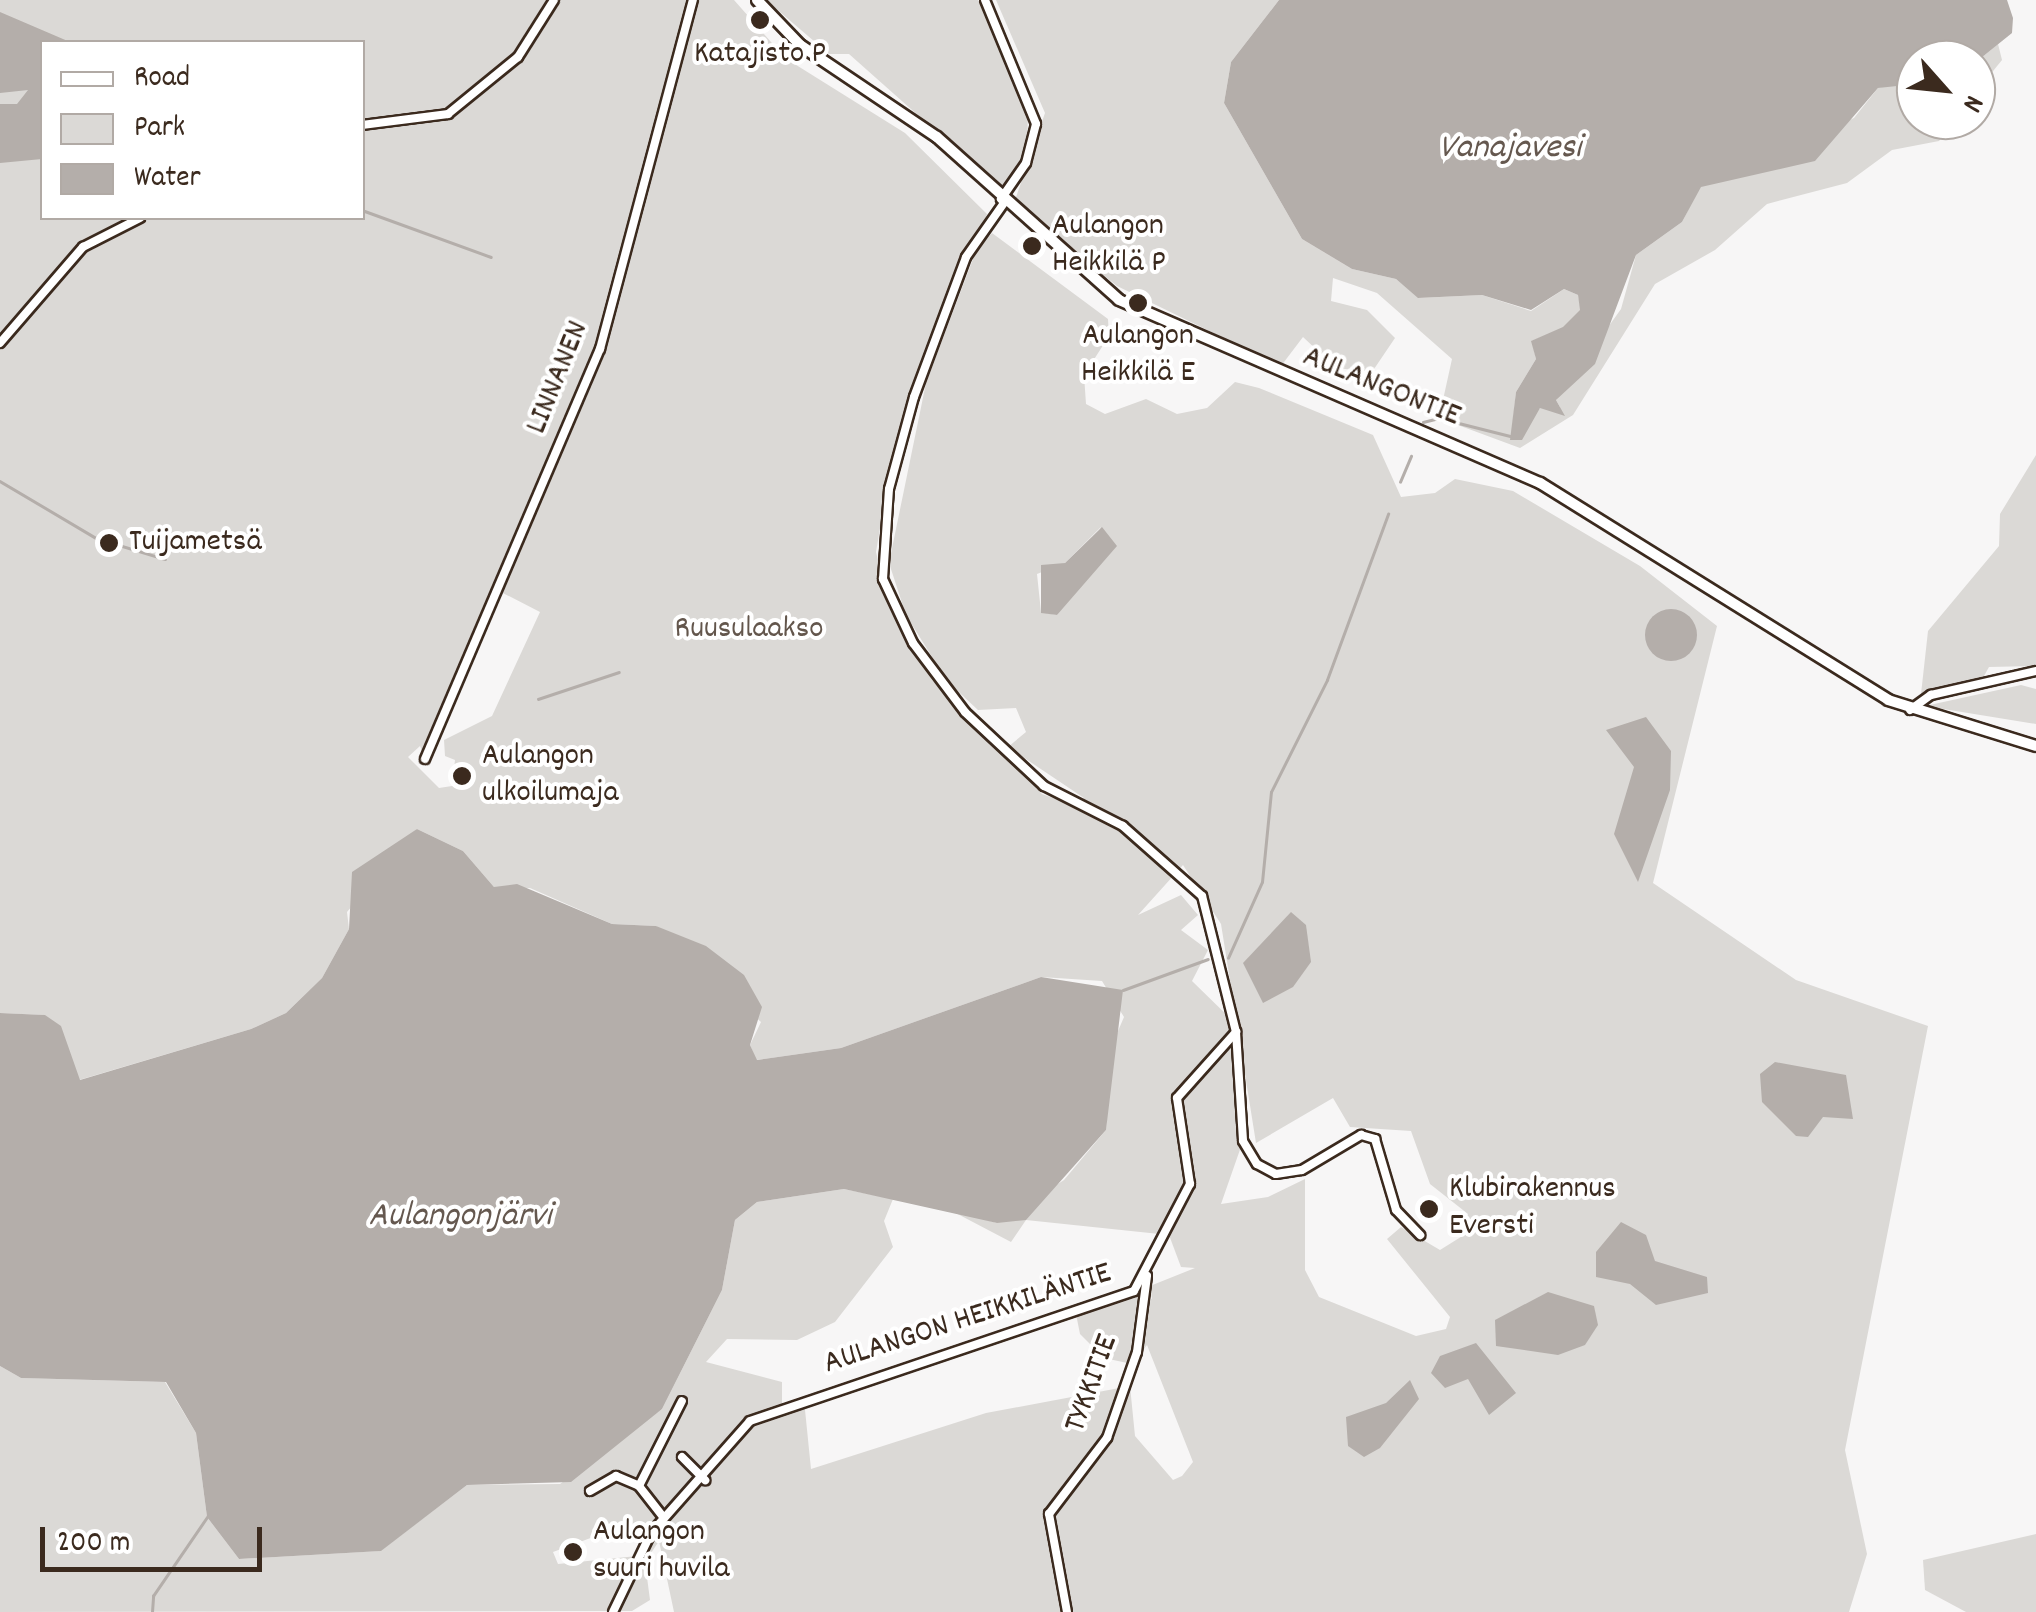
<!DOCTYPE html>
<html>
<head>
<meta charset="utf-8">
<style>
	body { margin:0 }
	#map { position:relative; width:2036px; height:1612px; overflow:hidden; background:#f7f6f6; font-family:Dekko,sans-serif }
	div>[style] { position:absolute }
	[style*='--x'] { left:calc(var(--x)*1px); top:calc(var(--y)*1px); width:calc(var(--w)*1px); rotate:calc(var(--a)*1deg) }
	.green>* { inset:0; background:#dbd9d6 }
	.water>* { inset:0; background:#b4aeaa }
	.round { border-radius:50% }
	.stream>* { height:2.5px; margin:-1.25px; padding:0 1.25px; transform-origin:1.25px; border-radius:1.25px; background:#b4aeaa }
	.roads { filter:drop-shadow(2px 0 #3b2a1e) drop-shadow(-2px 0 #3b2a1e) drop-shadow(0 2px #3b2a1e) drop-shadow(0 -2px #3b2a1e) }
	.street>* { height:8px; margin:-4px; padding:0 4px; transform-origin:4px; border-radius:4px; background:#fff }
	.secondary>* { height:10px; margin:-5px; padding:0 5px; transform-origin:5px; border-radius:5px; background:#fff }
	.dots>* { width:28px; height:28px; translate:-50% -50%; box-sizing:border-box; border:5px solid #fff; border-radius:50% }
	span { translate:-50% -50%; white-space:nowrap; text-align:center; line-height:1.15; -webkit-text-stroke:8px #fff; paint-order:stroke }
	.poi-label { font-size:32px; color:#3b2a1e }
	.left { translate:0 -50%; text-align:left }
	.street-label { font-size:32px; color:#3b2a1e }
	.park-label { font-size:32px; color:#63564c }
	.water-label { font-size:35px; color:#65584f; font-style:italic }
	.legend { position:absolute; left:40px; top:40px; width:325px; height:180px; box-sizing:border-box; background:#fff; border:2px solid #b1aaa5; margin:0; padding:12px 18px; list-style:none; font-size:30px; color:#3b2a1e }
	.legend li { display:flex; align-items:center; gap:20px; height:50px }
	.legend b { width:50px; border:2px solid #b1aaa5 }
	.north { position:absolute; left:1896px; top:40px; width:100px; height:100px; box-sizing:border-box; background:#fff; border:2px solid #b1aaa5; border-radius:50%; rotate:117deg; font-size:28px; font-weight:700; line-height:40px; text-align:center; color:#3b2a1e }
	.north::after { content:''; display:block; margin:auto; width:35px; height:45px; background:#3b2a1e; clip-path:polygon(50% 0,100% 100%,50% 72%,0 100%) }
	.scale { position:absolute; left:40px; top:1527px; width:222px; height:45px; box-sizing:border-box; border:5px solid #3b2a1e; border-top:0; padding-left:12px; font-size:30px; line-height:35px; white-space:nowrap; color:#3b2a1e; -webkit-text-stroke:8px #fff; paint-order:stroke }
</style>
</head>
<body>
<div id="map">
	<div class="green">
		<i style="clip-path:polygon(evenodd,0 0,734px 0,785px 58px,905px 133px,987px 214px,887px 487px,876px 552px,889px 605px,932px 680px,1042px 794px,1075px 806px,1084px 798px,1008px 747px,1026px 732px,1016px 708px,978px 710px,947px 681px,906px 615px,889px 563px,926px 383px,976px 251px,992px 233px,1108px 319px,1109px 336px,1084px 375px,1086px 404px,1105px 414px,1146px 399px,1177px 414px,1207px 408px,1235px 382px,1259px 388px,1373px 435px,1401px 497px,1435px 493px,1455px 479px,1513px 491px,1640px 566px,1717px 626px,1653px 883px,1796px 980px,1928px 1026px,1845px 1450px,1867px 1554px,1849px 1612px,674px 1612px,659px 1541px,645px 1562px,650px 1600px,632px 1611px,0 1612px,0 1366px,21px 1378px,165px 1382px,196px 1433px,207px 1517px,239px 1559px,380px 1551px,467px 1485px,560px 1484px,662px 1409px,722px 1290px,735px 1220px,757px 1202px,844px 1189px,893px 1199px,884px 1221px,893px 1247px,835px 1322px,797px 1340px,727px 1339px,706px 1362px,782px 1382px,782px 1406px,804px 1400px,811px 1469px,986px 1413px,1130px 1386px,1135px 1436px,1173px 1480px,1182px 1476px,1193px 1462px,1147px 1345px,1132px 1364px,1104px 1358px,1080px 1334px,1076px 1314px,1134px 1291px,1152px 1299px,1150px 1286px,1195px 1268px,1181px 1267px,1169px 1235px,1026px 1220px,1011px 1242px,950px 1210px,997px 1223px,1064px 1180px,1106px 1130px,1112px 1045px,1124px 1017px,1102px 981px,1041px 977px,841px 1048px,756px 1060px,750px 1045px,761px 1022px,656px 926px,612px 924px,530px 888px,494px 887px,463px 851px,417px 829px,347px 912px,349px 929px,322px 978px,286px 1013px,251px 1029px,79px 1080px,60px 1026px,44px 1015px,0 1013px,0 0,42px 42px,362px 42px,362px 218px,42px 218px,42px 42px,0 0,1101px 527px,1057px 615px,1041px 612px,1037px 574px,1065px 563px,1101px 527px,0 0,499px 591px,540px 612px,492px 716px,444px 740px,445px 756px,455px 760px,452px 786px,439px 788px,408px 757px,420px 746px,425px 759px,499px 591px,0 0,1183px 865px,1221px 924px,1256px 1143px,1333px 1098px,1350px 1127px,1411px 1131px,1430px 1184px,1468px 1214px,1464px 1235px,1440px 1250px,1401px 1227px,1387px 1239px,1450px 1317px,1446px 1329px,1416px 1336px,1319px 1297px,1305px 1270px,1305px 1179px,1268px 1197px,1221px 1204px,1243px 1141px,1234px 1022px,1192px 981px,1208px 950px,1181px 930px,1198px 915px,1181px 895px,1138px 915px,1183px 865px,0 0,612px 1530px,650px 1534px,637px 1556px,558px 1564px,553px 1552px,612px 1530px)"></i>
		<i style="clip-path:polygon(766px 0,978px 0,1028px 106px,1027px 157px,1001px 189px,849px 54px,829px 54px)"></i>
		<i style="clip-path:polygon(996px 0,1279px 0,1231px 62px,1224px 103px,1302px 239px,1352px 269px,1396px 279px,1419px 298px,1482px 295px,1531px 311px,1564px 289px,1578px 295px,1581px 310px,1563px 328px,1532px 341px,1536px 359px,1516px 392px,1511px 440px,1540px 408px,1560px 407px,1556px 400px,1621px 309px,1636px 255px,1682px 222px,1700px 187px,1854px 118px,1878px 88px,1897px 83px,1916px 84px,1916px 120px,1955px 120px,1939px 141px,1892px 150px,1847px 183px,1767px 204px,1715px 250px,1655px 284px,1573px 415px,1520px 448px,1439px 418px,1452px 359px,1377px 293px,1333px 278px,1331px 301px,1367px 310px,1395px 338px,1372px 372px,1336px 368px,1303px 337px,1281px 366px,1117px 286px,1014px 203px,1045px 113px)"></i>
		<i style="clip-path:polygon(1998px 44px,2002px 60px,1976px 92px,1976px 62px)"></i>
		<i style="clip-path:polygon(2036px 455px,2036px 666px,1989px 667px,1984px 676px,1921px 694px,1928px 631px,1999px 546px,2000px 514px)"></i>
		<i style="clip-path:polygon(2021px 685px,2036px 689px,2036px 724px,1925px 706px)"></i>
		<i style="clip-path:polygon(2036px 1534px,2036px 1612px,1966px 1612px,1925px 1590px,1923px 1560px)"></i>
	</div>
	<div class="water">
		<i style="clip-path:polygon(1279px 0,2007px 0,2013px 18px,2012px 33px,1976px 62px,1916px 60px,1916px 84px,1878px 88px,1815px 161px,1701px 187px,1682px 222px,1636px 255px,1595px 364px,1556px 400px,1565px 416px,1540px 408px,1522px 440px,1510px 440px,1516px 392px,1536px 359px,1531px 341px,1563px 327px,1580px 310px,1578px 295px,1564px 289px,1531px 310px,1482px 295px,1418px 298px,1396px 279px,1352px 269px,1302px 239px,1224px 103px,1231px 62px)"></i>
		<i style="clip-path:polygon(0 12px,70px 42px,42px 42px,42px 159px,0 163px,0 104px,17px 104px,28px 90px,0 93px)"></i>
		<i style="clip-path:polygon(1102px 527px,1117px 546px,1057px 615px,1041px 613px,1041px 565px,1065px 563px)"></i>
		<i class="round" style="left:1645px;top:609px;width:52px;height:52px"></i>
		<i style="clip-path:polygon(1646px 717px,1671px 751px,1670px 790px,1638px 882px,1614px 834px,1634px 767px,1606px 730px)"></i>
		<i style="clip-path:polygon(417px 829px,463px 851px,494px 887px,517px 884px,612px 924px,656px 926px,706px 946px,744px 975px,762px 1007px,750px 1045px,757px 1060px,841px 1048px,1041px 977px,1123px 990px,1106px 1130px,1026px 1220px,997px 1223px,844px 1189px,757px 1202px,735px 1220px,722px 1290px,662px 1409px,571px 1482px,467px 1485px,381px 1551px,239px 1559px,207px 1517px,196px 1433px,166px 1382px,21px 1378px,0 1366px,0 1013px,45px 1015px,61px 1026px,80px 1080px,251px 1029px,286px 1013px,322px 978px,349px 929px,352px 872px)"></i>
		<i style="clip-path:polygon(1291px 912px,1306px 925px,1311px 962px,1293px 987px,1263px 1003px,1243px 963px)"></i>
		<i style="clip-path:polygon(1775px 1062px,1846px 1075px,1853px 1119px,1823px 1117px,1808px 1137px,1796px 1136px,1762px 1102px,1760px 1074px)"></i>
		<i style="clip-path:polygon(1621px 1222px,1646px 1235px,1655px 1261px,1707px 1277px,1708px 1293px,1656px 1305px,1630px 1284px,1596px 1277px,1596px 1252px)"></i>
		<i style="clip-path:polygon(1548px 1292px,1594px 1306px,1598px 1325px,1585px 1345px,1558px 1355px,1496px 1346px,1495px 1320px)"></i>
		<i style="clip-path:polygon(1476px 1343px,1516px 1393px,1489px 1415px,1468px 1379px,1445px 1388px,1431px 1373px,1440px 1356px)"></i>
		<i style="clip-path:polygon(1410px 1380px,1419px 1399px,1380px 1448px,1364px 1457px,1348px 1446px,1346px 1417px,1386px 1403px)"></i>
	</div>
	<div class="stream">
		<i style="--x:362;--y:210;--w:137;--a:20"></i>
		<i style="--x:1423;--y:422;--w:16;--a:-14"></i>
		<i style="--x:1439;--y:418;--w:73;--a:14.2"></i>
		<i style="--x:0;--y:481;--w:112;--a:30.7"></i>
		<i style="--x:96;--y:538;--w:72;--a:16.9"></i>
		<i style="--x:1400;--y:482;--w:28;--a:-67"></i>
		<i style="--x:538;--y:699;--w:85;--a:-18.4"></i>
		<i style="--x:1228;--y:958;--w:83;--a:-65.9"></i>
		<i style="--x:1262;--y:882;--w:90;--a:-84.3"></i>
		<i style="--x:1271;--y:792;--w:125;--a:-63.4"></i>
		<i style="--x:1327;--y:680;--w:177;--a:-69.8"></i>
		<i style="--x:1123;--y:990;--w:90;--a:-20"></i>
		<i style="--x:152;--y:1612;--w:16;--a:-86"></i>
		<i style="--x:153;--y:1596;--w:96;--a:-55.6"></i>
	</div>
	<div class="roads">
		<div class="street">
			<i style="--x:985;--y:0;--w:134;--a:67.6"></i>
			<i style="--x:1036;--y:124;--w:40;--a:104.4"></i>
			<i style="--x:1026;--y:163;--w:44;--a:124.8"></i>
			<i style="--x:362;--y:125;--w:87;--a:-7.3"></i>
			<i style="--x:448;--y:114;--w:90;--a:-39.2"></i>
			<i style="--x:518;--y:57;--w:67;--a:-57.7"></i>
			<i style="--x:0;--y:343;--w:127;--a:-49.2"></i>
			<i style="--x:83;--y:247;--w:64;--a:-27"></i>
			<i style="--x:1910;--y:710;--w:26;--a:-36"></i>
			<i style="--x:1931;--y:695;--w:108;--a:-12.9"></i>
			<i style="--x:425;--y:759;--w:446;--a:-66.9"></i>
			<i style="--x:600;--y:349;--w:361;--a:-75.1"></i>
			<i style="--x:1236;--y:1032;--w:109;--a:86.3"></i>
			<i style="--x:1243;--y:1141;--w:27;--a:59"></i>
			<i style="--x:1257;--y:1164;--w:21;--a:28"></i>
			<i style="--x:1276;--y:1174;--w:26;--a:-9"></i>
			<i style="--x:1302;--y:1170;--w:69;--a:-30.7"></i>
			<i style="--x:1361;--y:1135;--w:15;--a:16"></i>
			<i style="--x:1375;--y:1139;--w:74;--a:73.5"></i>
			<i style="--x:1396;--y:1210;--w:35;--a:46"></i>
			<i style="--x:682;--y:1457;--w:33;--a:45"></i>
			<i style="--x:590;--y:1491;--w:30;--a:-30"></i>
			<i style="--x:616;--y:1476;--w:25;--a:23"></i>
			<i style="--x:664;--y:1518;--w:41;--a:-128"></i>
			<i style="--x:639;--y:1486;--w:95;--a:-63.2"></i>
			<i style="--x:613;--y:1612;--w:88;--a:-64.3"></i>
			<i style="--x:651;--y:1533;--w:149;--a:-48.5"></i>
			<i style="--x:750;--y:1421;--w:405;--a:-18.7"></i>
			<i style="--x:1134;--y:1291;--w:121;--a:-62.4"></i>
			<i style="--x:1190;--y:1184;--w:87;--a:-98.6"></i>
			<i style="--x:1177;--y:1098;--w:89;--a:-48.2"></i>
			<i style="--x:1236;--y:1032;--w:140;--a:-104"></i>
			<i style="--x:1202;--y:896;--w:106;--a:-138.5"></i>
			<i style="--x:1123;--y:826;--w:89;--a:-153.1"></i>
			<i style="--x:1044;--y:786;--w:108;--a:-136.9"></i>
			<i style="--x:965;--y:712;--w:86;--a:-127"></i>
			<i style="--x:913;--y:643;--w:71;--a:-115.1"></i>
			<i style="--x:883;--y:579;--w:90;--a:-86.2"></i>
			<i style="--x:889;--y:489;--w:95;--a:-74.8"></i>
			<i style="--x:914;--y:397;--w:149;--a:-69.6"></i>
			<i style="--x:966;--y:257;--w:66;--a:-54.9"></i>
			<i style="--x:1067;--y:1612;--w:100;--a:-100.4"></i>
			<i style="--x:1049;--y:1514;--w:96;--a:-52.7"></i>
			<i style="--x:1107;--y:1438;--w:91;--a:-70.8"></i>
			<i style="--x:1137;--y:1352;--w:77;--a:-82.5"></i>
		</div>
		<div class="secondary">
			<i style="--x:757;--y:0;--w:62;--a:46.3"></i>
			<i style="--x:800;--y:45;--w:165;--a:33.9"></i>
			<i style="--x:937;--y:137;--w:244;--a:41.8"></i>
			<i style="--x:1119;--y:300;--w:459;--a:23.5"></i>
			<i style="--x:1540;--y:483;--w:410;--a:31.9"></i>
			<i style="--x:1888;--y:700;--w:155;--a:17.3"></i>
		</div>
	</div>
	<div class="dots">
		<i style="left:760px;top:20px;background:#3b2a1e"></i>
		<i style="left:1032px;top:246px;background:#3b2a1e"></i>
		<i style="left:1138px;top:303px;background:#3b2a1e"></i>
		<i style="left:109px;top:543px;background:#3b2a1e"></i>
		<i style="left:462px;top:776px;background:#3b2a1e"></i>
		<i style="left:1429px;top:1209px;background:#3b2a1e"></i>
		<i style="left:573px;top:1552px;background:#3b2a1e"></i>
	</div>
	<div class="poi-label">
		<span style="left:760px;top:55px">Katajisto P</span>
		<span class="left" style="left:1052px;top:246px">Aulangon<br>Heikkilä P</span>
		<span style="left:1138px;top:356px">Aulangon<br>Heikkilä E</span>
		<span class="left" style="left:129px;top:543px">Tuijametsä</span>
		<span class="left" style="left:482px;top:776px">Aulangon<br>ulkoilumaja</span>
		<span class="left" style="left:1449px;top:1209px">Klubirakennus<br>Eversti</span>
		<span class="left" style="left:593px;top:1552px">Aulangon<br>suuri huvila</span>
	</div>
	<div class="street-label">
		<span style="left:559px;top:378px;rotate:-68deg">LINNANEN</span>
		<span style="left:1381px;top:388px;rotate:22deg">AULANGONTIE</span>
		<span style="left:968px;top:1320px;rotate:-18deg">AULANGON HEIKKILÄNTIE</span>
		<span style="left:1093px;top:1384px;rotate:-70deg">TYKKITIE</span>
	</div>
	<div class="park-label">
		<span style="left:749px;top:630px">Ruusulaakso</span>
	</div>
	<div class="water-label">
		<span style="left:1510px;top:149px">Vanajavesi</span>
		<span style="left:460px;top:1217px">Aulangonjärvi</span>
	</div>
	<ul class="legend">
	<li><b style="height:12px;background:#fff"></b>Road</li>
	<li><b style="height:28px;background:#dbd9d6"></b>Park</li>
	<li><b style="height:28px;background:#b4aeaa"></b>Water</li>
	</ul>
	<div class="north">N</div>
	<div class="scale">200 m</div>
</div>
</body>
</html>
